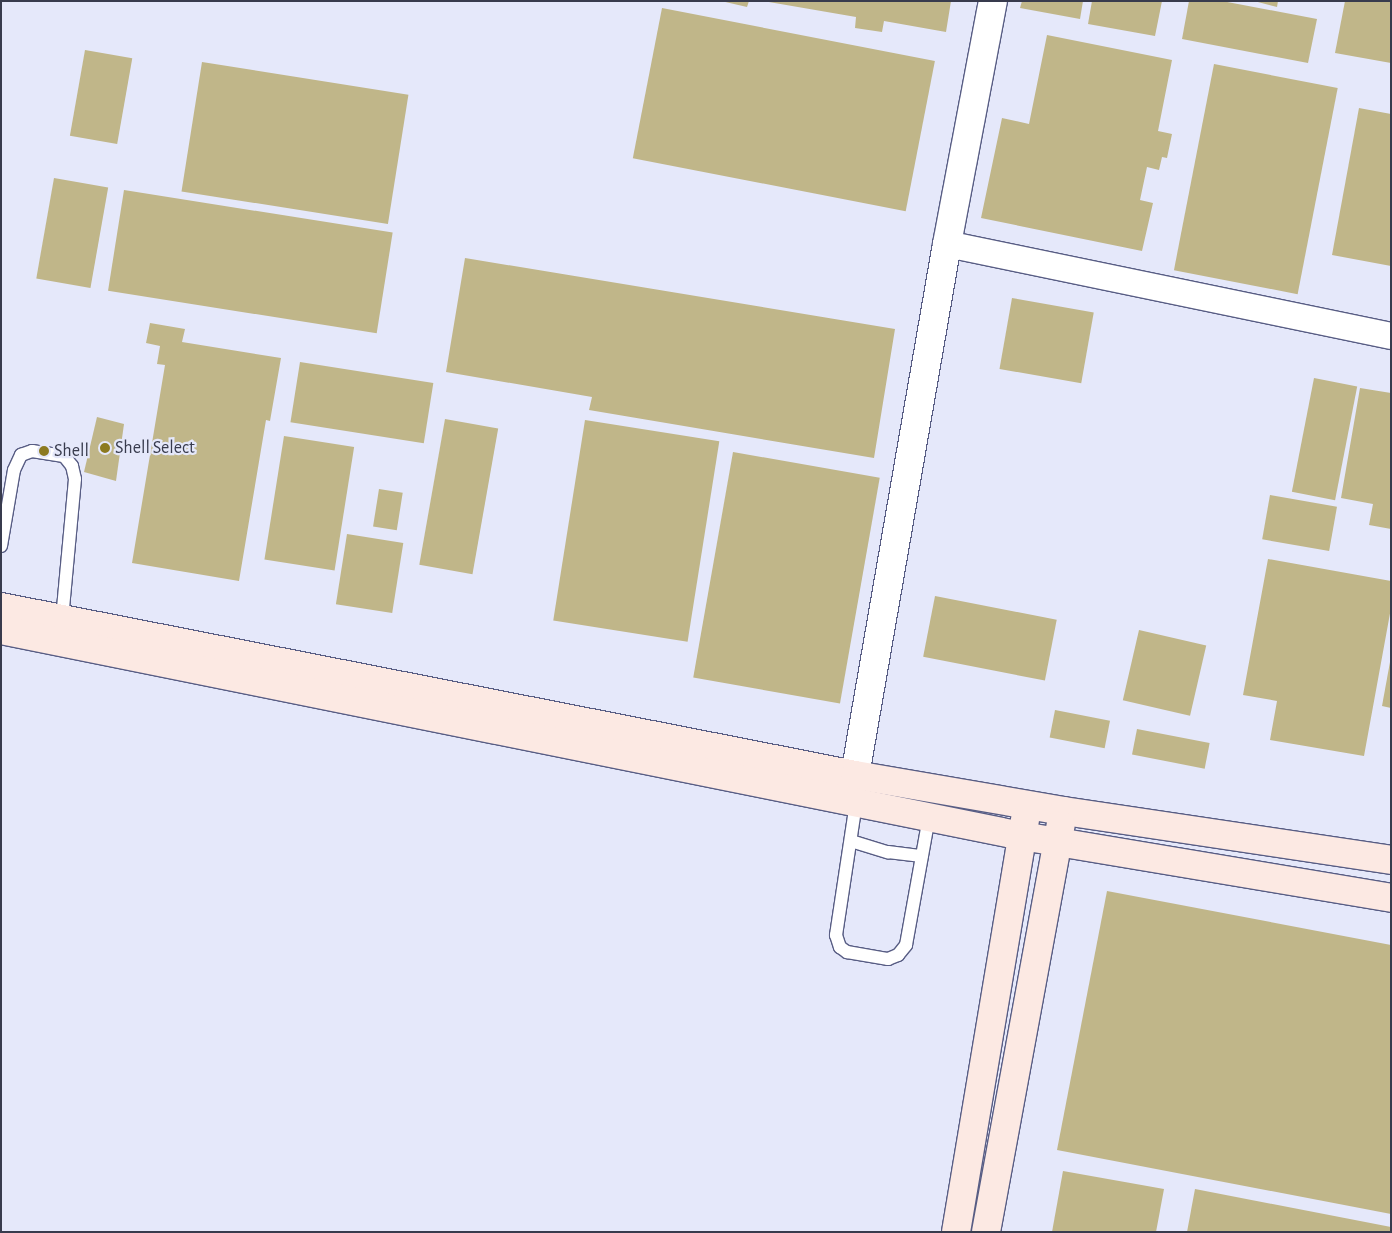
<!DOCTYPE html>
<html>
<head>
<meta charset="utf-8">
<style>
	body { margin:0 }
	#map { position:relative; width:1392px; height:1233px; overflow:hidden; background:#e5e8fa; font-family:"Alegreya Sans",sans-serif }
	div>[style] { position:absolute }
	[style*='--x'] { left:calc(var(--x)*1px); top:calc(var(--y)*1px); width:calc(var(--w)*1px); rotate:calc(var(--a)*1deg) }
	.building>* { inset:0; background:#c0b689; transform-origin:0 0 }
	.roads { filter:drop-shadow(1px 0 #585d84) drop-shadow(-1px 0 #585d84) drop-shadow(0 1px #585d84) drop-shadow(0 -1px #585d84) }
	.service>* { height:12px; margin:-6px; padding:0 6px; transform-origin:6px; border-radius:6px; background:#fff }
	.minor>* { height:26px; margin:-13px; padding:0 13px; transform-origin:13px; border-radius:13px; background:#fff }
	.tertiary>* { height:28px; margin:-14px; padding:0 14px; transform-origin:14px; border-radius:14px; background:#fff }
	.secondary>* { height:28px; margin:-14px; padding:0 14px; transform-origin:14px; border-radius:14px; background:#fce9e3 }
	.dots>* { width:14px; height:14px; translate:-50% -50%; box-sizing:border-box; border:2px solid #e5e8fa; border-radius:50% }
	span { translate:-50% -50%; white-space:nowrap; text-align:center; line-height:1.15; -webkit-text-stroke:4.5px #e5e8fa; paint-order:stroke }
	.poi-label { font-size:18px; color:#383b4d }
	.left { translate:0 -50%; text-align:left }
	.frame { position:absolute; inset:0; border:2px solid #383b4d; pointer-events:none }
</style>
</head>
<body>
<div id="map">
	<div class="building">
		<i style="clip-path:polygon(721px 1px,749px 1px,747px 7px)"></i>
		<i style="clip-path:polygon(763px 1px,951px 1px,946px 32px,884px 21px,882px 32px,855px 28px,856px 17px)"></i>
		<i style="clip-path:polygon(1022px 1px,1083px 1px,1080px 19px,1020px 8px)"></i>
		<i style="clip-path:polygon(1092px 1px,1162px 1px,1155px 36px,1088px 24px)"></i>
		<i style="clip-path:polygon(1189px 1px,1222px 1px,1317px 19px,1308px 63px,1182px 39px)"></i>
		<i style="clip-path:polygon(1254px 1px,1278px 1px,1277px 7px)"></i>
		<i style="clip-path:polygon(1345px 1px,1391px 1px,1391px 63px,1335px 53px)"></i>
		<i style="left:662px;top:8px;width:278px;height:153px;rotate:11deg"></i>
		<i style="clip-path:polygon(1047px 35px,1172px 60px,1158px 131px,1172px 134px,1167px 158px,1162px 157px,1159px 170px,1147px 167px,1140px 200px,1153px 203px,1142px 251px,981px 218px,1002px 118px,1029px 124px)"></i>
		<i style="left:85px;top:50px;width:48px;height:87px;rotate:10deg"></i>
		<i style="left:202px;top:62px;width:209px;height:131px;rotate:9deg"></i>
		<i style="left:1214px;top:64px;width:126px;height:210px;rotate:11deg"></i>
		<i style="clip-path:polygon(1359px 108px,1391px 114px,1391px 266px,1332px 255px)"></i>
		<i style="left:54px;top:178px;width:55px;height:102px;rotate:10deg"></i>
		<i style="left:124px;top:190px;width:272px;height:102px;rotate:9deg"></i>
		<i style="clip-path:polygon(465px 258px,895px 329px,874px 458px,589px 410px,592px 397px,446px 372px)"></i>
		<i style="left:1012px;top:298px;width:83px;height:72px;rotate:10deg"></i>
		<i style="clip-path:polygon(150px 323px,185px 329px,182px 342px,281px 358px,270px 421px,266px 420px,239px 581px,132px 563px,165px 365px,157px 364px,160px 346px,146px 343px)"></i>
		<i style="left:300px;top:362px;width:135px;height:61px;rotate:9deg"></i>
		<i style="left:1314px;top:378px;width:44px;height:116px;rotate:11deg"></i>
		<i style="clip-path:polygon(1360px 388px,1391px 393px,1391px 529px,1369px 525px,1373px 504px,1341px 498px)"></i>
		<i style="clip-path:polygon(97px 417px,124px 424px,116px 481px,84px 472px)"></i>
		<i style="left:445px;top:419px;width:54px;height:148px;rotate:10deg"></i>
		<i style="left:585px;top:420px;width:136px;height:203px;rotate:9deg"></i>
		<i style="left:284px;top:436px;width:71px;height:125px;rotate:9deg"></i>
		<i style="left:733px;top:452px;width:149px;height:229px;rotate:10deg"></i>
		<i style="left:379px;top:489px;width:24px;height:38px;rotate:9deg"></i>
		<i style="left:1270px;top:495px;width:68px;height:45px;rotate:10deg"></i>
		<i style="left:347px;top:534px;width:57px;height:71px;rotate:9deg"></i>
		<i style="clip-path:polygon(1268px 559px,1391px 581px,1391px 608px,1364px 756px,1270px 740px,1277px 701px,1243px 695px)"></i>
		<i style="left:935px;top:596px;width:124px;height:62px;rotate:11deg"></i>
		<i style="left:1139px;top:630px;width:69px;height:72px;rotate:13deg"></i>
		<i style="clip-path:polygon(1390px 662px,1391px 662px,1391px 708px,1382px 706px)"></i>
		<i style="left:1055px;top:710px;width:56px;height:28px;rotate:11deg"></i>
		<i style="left:1137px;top:729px;width:74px;height:26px;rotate:11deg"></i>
		<i style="clip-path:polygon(1107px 891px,1391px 945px,1391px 1214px,1057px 1150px)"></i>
		<i style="clip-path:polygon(1063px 1171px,1164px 1189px,1156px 1232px,1052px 1232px)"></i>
		<i style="clip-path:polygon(1195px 1189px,1391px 1227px,1391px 1232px,1187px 1232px)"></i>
	</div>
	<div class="roads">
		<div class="service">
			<i style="--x:1;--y:546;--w:77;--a:-80.3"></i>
			<i style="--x:14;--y:470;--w:17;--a:-65"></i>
			<i style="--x:21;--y:455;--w:12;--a:-20"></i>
			<i style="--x:32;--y:451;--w:32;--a:9"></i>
			<i style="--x:64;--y:456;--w:13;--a:51"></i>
			<i style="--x:72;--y:466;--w:13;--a:77"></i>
			<i style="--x:75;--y:479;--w:140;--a:95.3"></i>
			<i style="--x:856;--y:803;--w:134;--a:98.6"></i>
			<i style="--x:836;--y:935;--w:13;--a:72"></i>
			<i style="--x:840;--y:947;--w:9;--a:36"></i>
			<i style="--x:847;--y:952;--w:42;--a:9.7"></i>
			<i style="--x:888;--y:959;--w:11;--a:-22"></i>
			<i style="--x:898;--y:955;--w:13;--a:-51"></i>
			<i style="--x:906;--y:945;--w:130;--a:-79.8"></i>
			<i style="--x:851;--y:841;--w:39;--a:17"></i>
			<i style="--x:888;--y:852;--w:34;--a:7"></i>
		</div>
		<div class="minor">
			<i style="--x:947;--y:244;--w:453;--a:11.7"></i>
		</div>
		<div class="tertiary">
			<i style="--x:855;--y:775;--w:539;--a:-80.17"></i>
			<i style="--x:947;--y:244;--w:247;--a:-79.3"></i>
		</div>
		<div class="secondary">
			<i style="--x:1;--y:607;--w:870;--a:11.13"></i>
			<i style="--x:855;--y:775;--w:212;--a:9.8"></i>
			<i style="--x:1064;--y:811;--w:331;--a:8.5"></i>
			<i style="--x:1;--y:630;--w:1042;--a:11.41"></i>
			<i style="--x:1022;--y:836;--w:374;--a:9.5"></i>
			<i style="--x:956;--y:1232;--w:419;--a:-80.5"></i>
			<i style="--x:986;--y:1232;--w:414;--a:-79.6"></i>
		</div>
	</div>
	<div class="dots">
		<i style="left:105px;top:448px;background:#8c7a20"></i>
		<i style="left:44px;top:451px;background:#8c7a20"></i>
	</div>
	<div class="poi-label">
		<span class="left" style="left:115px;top:448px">Shell Select</span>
		<span class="left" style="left:54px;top:451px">Shell</span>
	</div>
	<div class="frame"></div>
</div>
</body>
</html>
